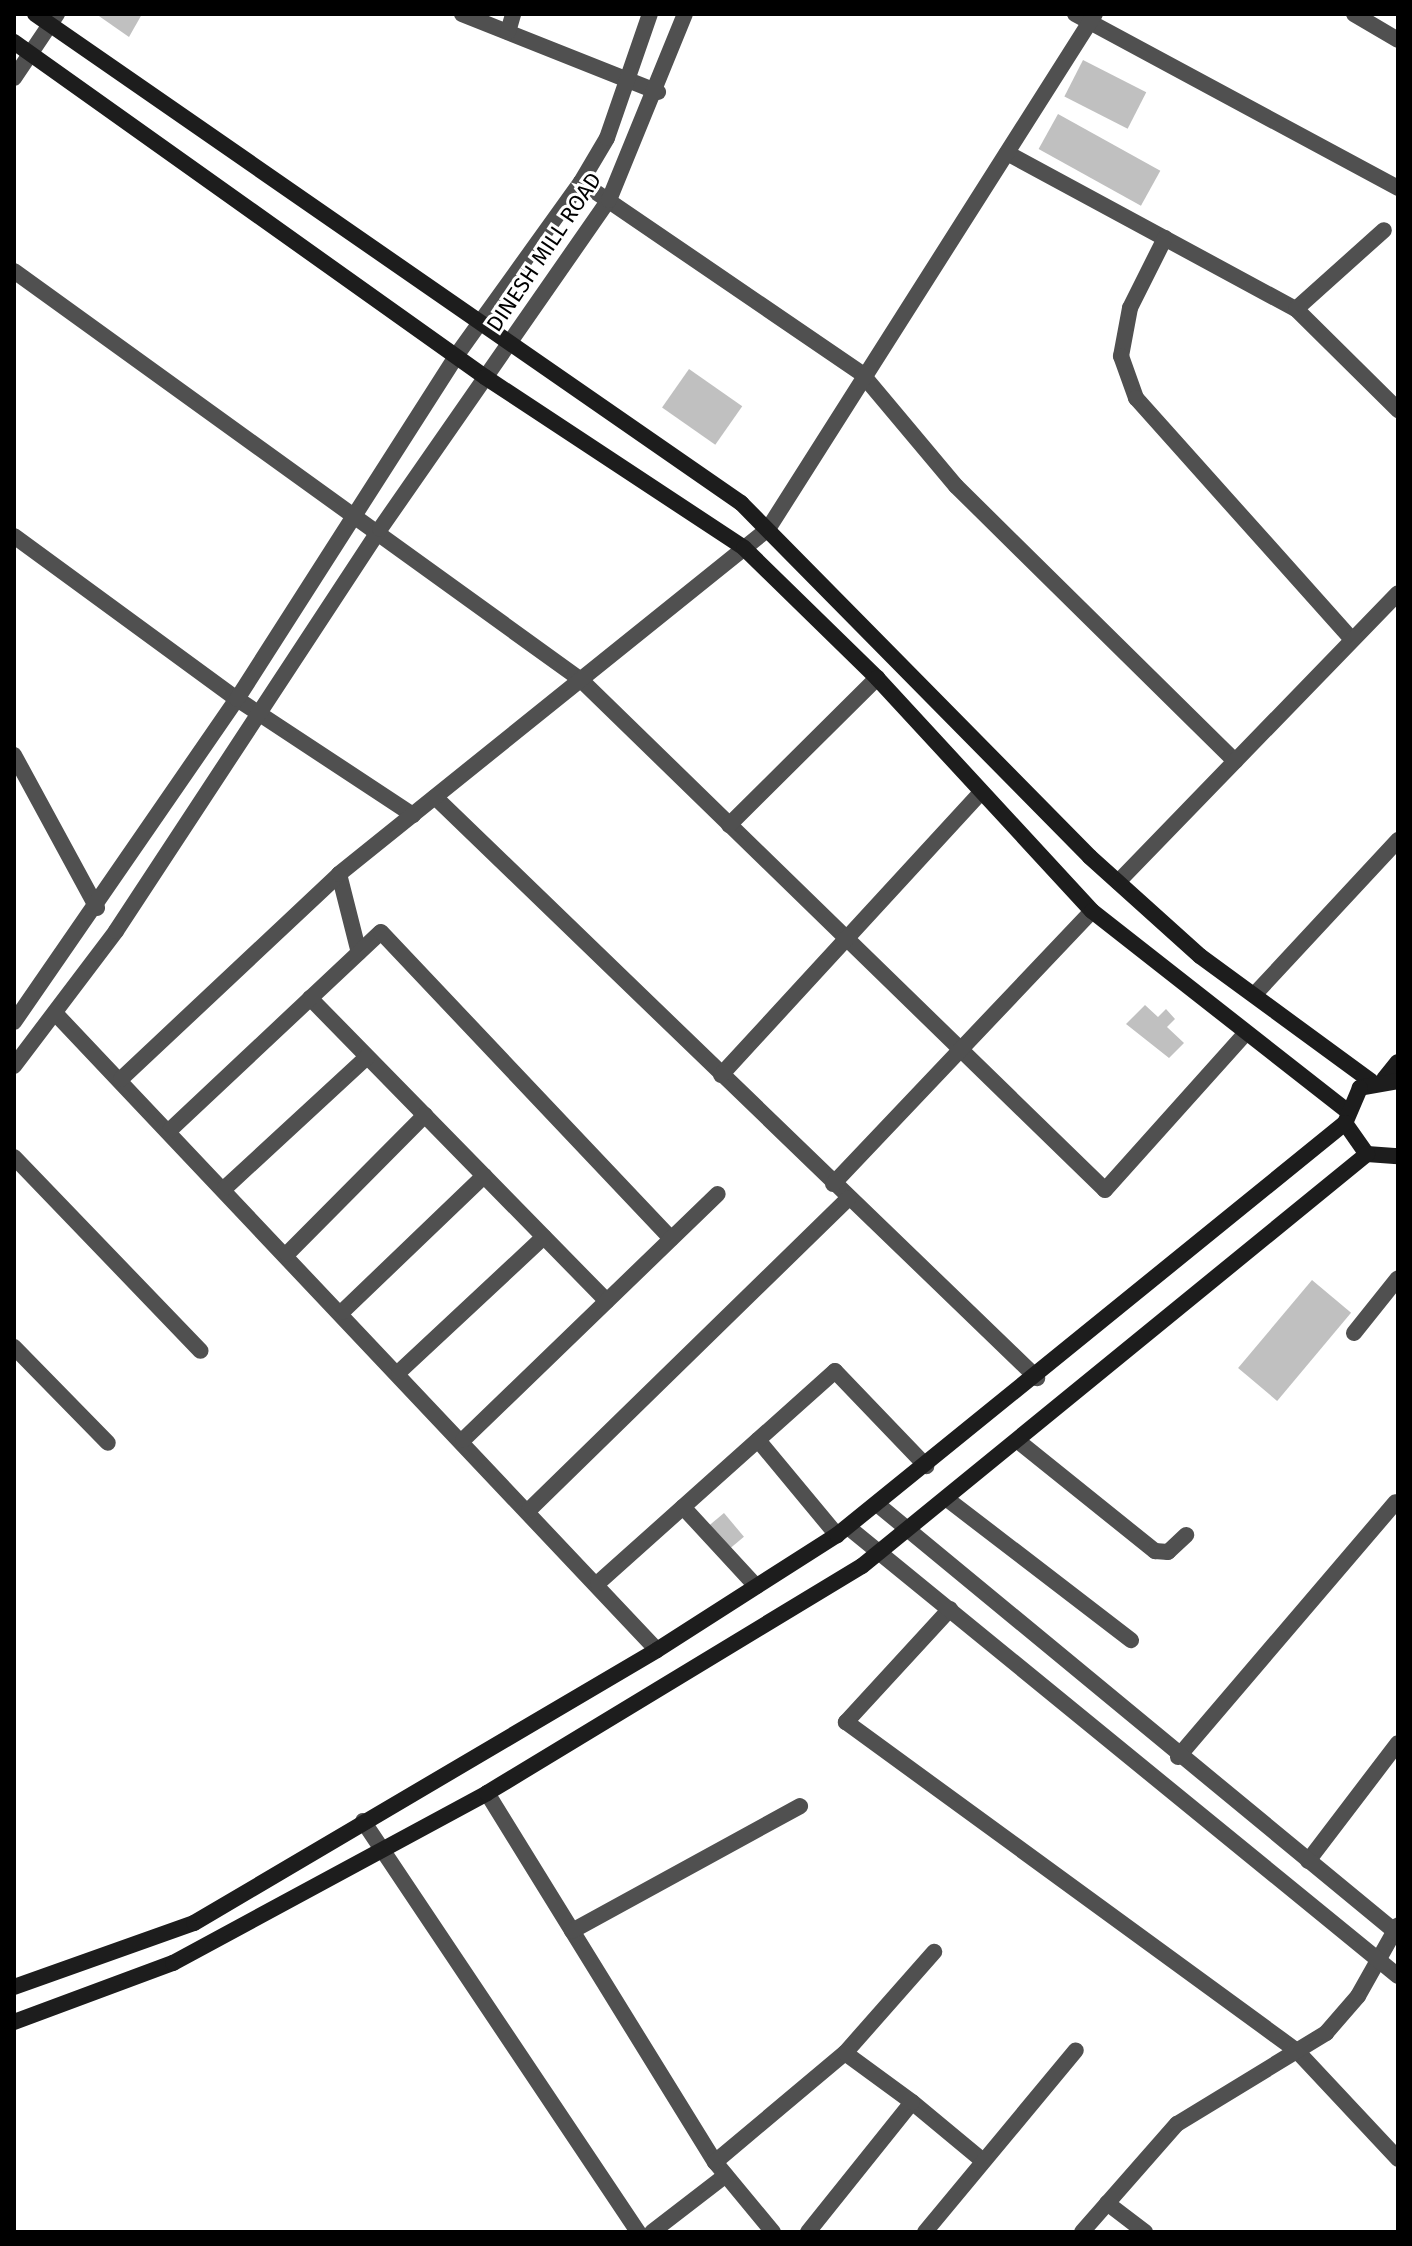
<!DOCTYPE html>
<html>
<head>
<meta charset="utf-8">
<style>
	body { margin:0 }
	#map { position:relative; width:1412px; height:2246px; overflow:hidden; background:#fff; font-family:"Fira Sans",sans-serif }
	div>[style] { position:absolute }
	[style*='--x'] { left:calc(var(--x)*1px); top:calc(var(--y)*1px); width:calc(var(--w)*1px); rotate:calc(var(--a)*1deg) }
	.building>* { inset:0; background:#c0c0c0; transform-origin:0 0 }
	.minor>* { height:16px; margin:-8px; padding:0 8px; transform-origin:8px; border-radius:8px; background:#505050 }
	.tertiary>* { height:16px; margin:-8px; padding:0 8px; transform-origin:8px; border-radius:8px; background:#505050 }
	.secondary>* { height:16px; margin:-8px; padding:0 8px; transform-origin:8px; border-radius:8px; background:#1d1d1d }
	span { translate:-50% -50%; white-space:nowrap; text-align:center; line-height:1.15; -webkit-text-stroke:6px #fff; paint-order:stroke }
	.street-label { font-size:22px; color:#000 }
	.frame { position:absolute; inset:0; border:16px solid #000; pointer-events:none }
</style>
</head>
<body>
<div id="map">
	<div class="building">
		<i style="clip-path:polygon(96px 14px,142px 14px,129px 37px)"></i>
		<i style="left:1083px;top:60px;width:71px;height:41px;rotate:27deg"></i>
		<i style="left:1058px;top:114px;width:117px;height:40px;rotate:29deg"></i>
		<i style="left:689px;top:369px;width:65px;height:47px;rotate:35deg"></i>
		<i style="clip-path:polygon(1145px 1005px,1158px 1017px,1166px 1009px,1175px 1019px,1167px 1027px,1184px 1043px,1169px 1058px,1126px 1024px)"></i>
		<i style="left:1312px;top:1280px;width:51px;height:115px;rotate:40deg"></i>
		<i style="left:724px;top:1513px;width:31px;height:21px;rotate:50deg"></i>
	</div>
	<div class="minor">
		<i style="--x:462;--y:14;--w:211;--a:21.7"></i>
		<i style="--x:1075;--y:14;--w:367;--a:28.3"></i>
		<i style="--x:1354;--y:14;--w:51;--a:30.6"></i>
		<i style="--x:508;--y:32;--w:19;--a:-74"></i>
		<i style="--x:14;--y:78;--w:77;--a:-56.1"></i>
		<i style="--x:1007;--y:153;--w:328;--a:28.4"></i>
		<i style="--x:1296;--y:309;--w:144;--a:44.7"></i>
		<i style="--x:581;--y:182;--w:340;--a:34.3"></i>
		<i style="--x:862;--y:374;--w:146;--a:50"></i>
		<i style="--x:956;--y:486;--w:392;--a:44.6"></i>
		<i style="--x:1165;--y:238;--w:78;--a:116.6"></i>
		<i style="--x:1130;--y:308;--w:49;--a:100.6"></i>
		<i style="--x:1121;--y:356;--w:45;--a:70.3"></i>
		<i style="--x:1136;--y:398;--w:324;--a:48.2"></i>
		<i style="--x:14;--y:271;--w:699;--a:35.8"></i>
		<i style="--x:581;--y:680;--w:731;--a:44.22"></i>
		<i style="--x:1105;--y:1190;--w:211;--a:-48.1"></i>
		<i style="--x:1296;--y:309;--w:118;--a:-41.9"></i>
		<i style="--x:14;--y:536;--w:276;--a:36.2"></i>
		<i style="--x:237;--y:699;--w:211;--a:33.4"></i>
		<i style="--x:14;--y:755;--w:174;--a:61.5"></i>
		<i style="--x:435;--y:797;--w:837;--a:43.98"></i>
		<i style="--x:729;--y:825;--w:209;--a:-44.8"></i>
		<i style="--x:339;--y:874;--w:81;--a:75.8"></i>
		<i style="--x:1118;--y:882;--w:402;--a:-45.9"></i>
		<i style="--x:1254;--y:995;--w:212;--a:-47.1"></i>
		<i style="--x:310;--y:998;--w:424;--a:45.6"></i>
		<i style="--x:55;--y:1013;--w:876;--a:46.62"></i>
		<i style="--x:721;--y:1075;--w:383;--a:-47.4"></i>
		<i style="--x:121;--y:1079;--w:299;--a:-43.2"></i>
		<i style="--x:339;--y:874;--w:551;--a:-38.81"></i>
		<i style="--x:768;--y:529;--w:610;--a:-57.59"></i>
		<i style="--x:170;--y:1130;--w:289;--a:-43.2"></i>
		<i style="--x:381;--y:932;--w:422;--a:46.6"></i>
		<i style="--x:14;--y:1157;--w:269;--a:46.1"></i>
		<i style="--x:833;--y:1184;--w:376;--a:-46.5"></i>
		<i style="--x:225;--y:1188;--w:193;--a:-42.7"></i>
		<i style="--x:287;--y:1254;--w:196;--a:-45.2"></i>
		<i style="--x:342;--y:1312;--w:197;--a:-43.8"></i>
		<i style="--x:1354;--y:1333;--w:70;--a:-51.3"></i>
		<i style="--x:14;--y:1347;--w:134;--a:45.6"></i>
		<i style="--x:399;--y:1372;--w:198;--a:-43"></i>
		<i style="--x:463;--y:1440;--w:354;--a:-44"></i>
		<i style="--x:758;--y:1440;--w:124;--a:50.3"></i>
		<i style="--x:1018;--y:1441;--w:176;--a:38.8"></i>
		<i style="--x:1155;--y:1551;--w:13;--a:4"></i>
		<i style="--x:1168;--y:1552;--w:25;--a:-43"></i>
		<i style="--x:947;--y:1499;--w:232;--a:37.5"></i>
		<i style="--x:683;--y:1507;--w:108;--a:47.3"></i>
		<i style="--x:529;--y:1510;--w:446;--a:-44.3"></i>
		<i style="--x:598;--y:1583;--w:318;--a:-41.8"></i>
		<i style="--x:835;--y:1371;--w:132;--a:46.2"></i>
		<i style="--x:950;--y:1609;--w:154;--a:132.6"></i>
		<i style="--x:846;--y:1722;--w:558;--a:36.11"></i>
		<i style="--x:1297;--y:2051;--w:148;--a:46.9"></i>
		<i style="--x:1178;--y:1757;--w:335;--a:-49.5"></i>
		<i style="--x:487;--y:1793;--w:434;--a:58.3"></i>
		<i style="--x:715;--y:2162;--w:91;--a:50.4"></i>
		<i style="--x:363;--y:1821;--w:495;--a:56.2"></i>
		<i style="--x:1308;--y:1861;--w:148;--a:-52.7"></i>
		<i style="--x:572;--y:1931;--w:260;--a:-28.7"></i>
		<i style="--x:912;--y:2102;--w:92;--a:39.7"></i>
		<i style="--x:715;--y:2162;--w:170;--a:-40"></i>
		<i style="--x:845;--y:2053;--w:135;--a:-48.6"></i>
		<i style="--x:1107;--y:2203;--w:48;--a:37.3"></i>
		<i style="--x:652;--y:2232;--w:93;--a:-37.6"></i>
		<i style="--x:808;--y:2232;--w:166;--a:-51.3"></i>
		<i style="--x:912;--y:2102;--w:83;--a:-143.8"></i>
		<i style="--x:925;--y:2232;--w:236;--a:-50.3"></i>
		<i style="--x:1082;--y:2232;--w:144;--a:-48.7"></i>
		<i style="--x:1177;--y:2124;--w:175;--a:-31.4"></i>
		<i style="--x:1326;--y:2033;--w:49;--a:-49.1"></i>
		<i style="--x:1358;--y:1996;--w:81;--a:-60.6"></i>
	</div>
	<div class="tertiary">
		<i style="--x:14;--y:1022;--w:393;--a:-55.4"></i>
		<i style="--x:237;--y:699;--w:407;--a:-57.4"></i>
		<i style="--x:456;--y:356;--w:214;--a:-54.3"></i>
		<i style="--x:581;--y:182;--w:51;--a:-59.4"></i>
		<i style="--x:607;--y:138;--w:131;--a:-70.9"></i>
		<i style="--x:14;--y:1066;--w:169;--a:-52.9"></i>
		<i style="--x:116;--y:931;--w:481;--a:-56.7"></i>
		<i style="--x:380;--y:529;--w:401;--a:-55.2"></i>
		<i style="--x:609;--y:200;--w:201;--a:-67.8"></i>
		<i style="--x:877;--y:1504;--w:676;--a:39.53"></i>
		<i style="--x:848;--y:1527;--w:710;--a:39.23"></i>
	</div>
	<div class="secondary">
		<i style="--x:35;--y:14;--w:859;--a:34.71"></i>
		<i style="--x:741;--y:503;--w:497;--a:45.4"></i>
		<i style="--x:1090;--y:857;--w:148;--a:42"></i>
		<i style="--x:1200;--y:956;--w:212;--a:36.2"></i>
		<i style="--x:14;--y:42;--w:578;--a:35.42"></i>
		<i style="--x:485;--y:377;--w:310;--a:33.4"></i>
		<i style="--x:744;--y:548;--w:186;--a:44.3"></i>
		<i style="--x:877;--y:678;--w:317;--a:47.3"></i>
		<i style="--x:1092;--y:911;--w:323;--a:38.1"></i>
		<i style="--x:1384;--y:1079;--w:22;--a:-51"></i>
		<i style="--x:1398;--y:1081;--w:39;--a:170"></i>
		<i style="--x:1360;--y:1088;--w:38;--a:113"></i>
		<i style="--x:1345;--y:1123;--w:38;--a:55"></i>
		<i style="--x:1367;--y:1154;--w:31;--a:4"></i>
		<i style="--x:14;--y:1987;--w:191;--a:-19.6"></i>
		<i style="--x:194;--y:1923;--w:537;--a:-30.52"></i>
		<i style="--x:657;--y:1650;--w:214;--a:-32.6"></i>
		<i style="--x:837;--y:1535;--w:654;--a:-39.04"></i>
		<i style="--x:14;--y:2022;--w:170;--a:-20.4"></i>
		<i style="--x:173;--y:1963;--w:357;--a:-28.4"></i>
		<i style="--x:487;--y:1793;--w:438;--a:-31.2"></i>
		<i style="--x:862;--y:1566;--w:652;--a:-39.21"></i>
	</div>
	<div class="street-label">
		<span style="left:544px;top:252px;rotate:-56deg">DINESH MILL ROAD</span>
	</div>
	<div class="frame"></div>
</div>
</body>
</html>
